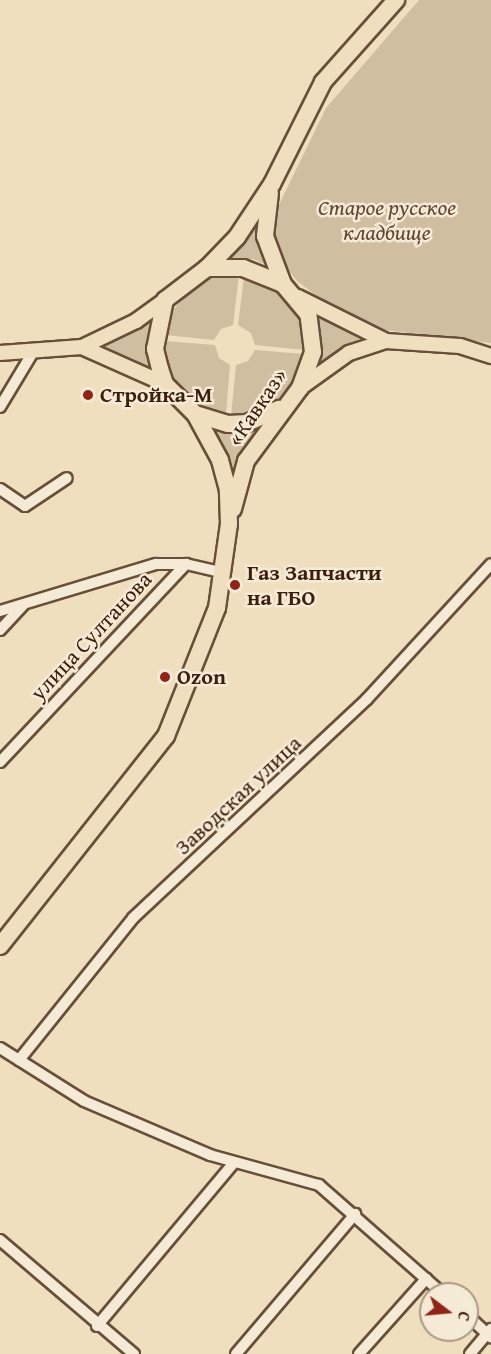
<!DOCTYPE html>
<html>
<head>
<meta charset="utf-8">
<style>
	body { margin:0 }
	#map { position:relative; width:491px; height:1354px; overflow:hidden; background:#efdfbf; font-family:"Gentium Book Plus",serif }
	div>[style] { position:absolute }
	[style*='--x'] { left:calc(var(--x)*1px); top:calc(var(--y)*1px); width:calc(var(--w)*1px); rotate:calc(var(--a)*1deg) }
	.green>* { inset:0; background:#d0bea1 }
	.roads { filter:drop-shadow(2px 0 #684f3a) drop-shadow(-2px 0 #684f3a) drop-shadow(0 2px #684f3a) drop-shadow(0 -2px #684f3a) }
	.minor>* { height:10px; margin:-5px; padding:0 5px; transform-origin:5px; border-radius:5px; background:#f5ead5 }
	.major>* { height:14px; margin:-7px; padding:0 7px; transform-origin:7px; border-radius:7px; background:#efdfbf }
	.highway>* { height:16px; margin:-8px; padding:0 8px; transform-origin:8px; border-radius:8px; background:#efdfbf }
	.dots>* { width:16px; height:16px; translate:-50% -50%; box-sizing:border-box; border:3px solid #f5ead5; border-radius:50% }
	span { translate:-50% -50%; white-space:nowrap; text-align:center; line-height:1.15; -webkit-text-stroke:5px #f5ead5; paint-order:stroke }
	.park-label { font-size:22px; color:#604733; font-style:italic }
	.poi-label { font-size:22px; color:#3b1f0e; font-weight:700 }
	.left { translate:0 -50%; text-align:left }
	.street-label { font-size:22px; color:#3b1f0e }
	.north { position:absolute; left:419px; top:1282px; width:60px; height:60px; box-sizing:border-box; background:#f5ead5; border:2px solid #ab9985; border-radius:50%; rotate:106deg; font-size:16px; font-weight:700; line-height:24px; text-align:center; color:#3b1f0e }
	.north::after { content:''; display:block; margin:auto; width:21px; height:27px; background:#8f2418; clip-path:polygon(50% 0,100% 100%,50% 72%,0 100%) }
</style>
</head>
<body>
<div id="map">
	<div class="green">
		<i style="clip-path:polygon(419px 0,491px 0,491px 343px,376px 329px,346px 318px,297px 281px,285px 265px,273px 230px,274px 215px,326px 108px)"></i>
		<i style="clip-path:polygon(261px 210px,271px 267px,253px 259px,224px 259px)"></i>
		<i style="clip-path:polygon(239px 275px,233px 325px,221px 329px,214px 340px,165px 335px,173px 310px,190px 290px,213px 277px)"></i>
		<i style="clip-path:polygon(244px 277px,280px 291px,302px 324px,305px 350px,255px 345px,251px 333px,238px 325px)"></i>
		<i style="clip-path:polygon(154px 313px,148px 342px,155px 373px,102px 349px,100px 346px)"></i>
		<i style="clip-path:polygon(314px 314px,358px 338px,359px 342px,317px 367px,320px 338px)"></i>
		<i style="clip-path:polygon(165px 341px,215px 345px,219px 358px,230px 365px,226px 414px,201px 406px,181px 390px,168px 367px)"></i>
		<i style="clip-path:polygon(255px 350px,304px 354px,296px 379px,280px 400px,244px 415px,231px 416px,236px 365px,248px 361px)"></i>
		<i style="clip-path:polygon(204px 424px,226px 430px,262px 426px,233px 490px)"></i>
	</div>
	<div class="roads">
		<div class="minor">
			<i style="--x:0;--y:407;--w:64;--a:-59"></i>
			<i style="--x:0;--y:489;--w:30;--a:34"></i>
			<i style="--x:25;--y:506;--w:50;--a:-33.7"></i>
			<i style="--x:0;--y:611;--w:163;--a:-16.8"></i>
			<i style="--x:156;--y:564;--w:30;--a:0"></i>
			<i style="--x:186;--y:564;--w:39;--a:13"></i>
			<i style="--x:0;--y:630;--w:33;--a:-47"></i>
			<i style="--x:0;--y:762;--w:272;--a:-46.8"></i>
			<i style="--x:0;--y:1048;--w:99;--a:32.2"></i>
			<i style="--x:84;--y:1101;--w:137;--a:23.2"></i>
			<i style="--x:210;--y:1155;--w:113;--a:15.4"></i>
			<i style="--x:319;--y:1185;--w:165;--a:41.3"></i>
			<i style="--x:19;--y:1060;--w:182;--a:-51.2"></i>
			<i style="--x:133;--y:918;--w:320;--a:-43.1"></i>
			<i style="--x:367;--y:699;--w:183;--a:-47.4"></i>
			<i style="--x:0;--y:1240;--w:176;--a:40.4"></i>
			<i style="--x:467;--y:1315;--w:33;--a:43"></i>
			<i style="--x:97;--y:1326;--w:213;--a:-50"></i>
			<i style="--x:236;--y:1354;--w:184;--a:-49.6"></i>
			<i style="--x:359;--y:1354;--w:101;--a:-48.2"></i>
			<i style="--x:470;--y:1354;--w:33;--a:-50"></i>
		</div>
		<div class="major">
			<i style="--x:298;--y:297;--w:98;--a:26.6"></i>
			<i style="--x:82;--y:347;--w:91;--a:24"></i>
			<i style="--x:0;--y:353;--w:82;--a:-4.2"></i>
			<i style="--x:82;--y:347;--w:60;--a:-25.7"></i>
			<i style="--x:136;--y:321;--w:36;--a:-36"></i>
			<i style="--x:300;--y:388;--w:60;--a:-35.5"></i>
			<i style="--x:349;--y:353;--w:39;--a:-18"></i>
			<i style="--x:386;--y:341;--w:74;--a:3.9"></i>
			<i style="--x:460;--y:346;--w:33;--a:18"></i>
		</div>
		<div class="highway">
			<i style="--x:207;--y:268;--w:36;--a:0"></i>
			<i style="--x:243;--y:268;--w:43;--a:21.8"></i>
			<i style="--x:195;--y:414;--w:34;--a:17"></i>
			<i style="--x:228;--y:424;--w:19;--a:-3"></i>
			<i style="--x:247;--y:423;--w:35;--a:-24"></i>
			<i style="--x:233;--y:509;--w:50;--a:-74.8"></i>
			<i style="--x:246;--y:461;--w:91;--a:-53.5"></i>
			<i style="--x:300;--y:388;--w:38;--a:-70"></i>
			<i style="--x:313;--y:352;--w:38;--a:-97"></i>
			<i style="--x:308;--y:314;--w:39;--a:-130"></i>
			<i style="--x:283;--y:284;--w:51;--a:-110.6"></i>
			<i style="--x:265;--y:236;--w:43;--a:-83.4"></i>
			<i style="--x:0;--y:946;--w:268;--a:-51.7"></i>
			<i style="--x:166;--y:736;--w:138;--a:-68.3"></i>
			<i style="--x:217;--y:608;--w:85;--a:-81.9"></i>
			<i style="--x:229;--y:524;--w:34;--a:-92"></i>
			<i style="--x:228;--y:490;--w:31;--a:-105"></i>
			<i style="--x:220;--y:460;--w:52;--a:-118.5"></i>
			<i style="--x:195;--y:414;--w:42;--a:-135"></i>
			<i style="--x:165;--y:384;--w:16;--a:-108"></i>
			<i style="--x:160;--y:369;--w:21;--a:-104"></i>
			<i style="--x:155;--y:349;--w:50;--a:-78.5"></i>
			<i style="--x:165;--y:300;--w:53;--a:-37.3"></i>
			<i style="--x:207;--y:268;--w:43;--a:-45.9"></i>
			<i style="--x:237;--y:237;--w:64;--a:-56.6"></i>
			<i style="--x:272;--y:184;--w:114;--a:-63.4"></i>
			<i style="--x:323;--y:82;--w:110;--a:-48.3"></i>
		</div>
	</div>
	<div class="dots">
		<i style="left:88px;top:395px;background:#8f2418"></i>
		<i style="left:235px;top:585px;background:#8f2418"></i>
		<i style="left:165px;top:677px;background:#8f2418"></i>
	</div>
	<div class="park-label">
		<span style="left:387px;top:220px">Старое русское<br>кладбище</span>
	</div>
	<div class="poi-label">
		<span class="left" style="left:100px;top:395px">Стройка-М</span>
		<span class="left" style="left:247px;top:585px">Газ Запчасти<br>на ГБО</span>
		<span class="left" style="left:177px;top:677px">Ozon</span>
	</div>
	<div class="street-label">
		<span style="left:257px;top:407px;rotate:-56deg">«Кавказ»</span>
		<span style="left:91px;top:636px;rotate:-47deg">улица Султанова</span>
		<span style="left:238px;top:795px;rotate:-43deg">Заводская улица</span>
	</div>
	<div class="north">С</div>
</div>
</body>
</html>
